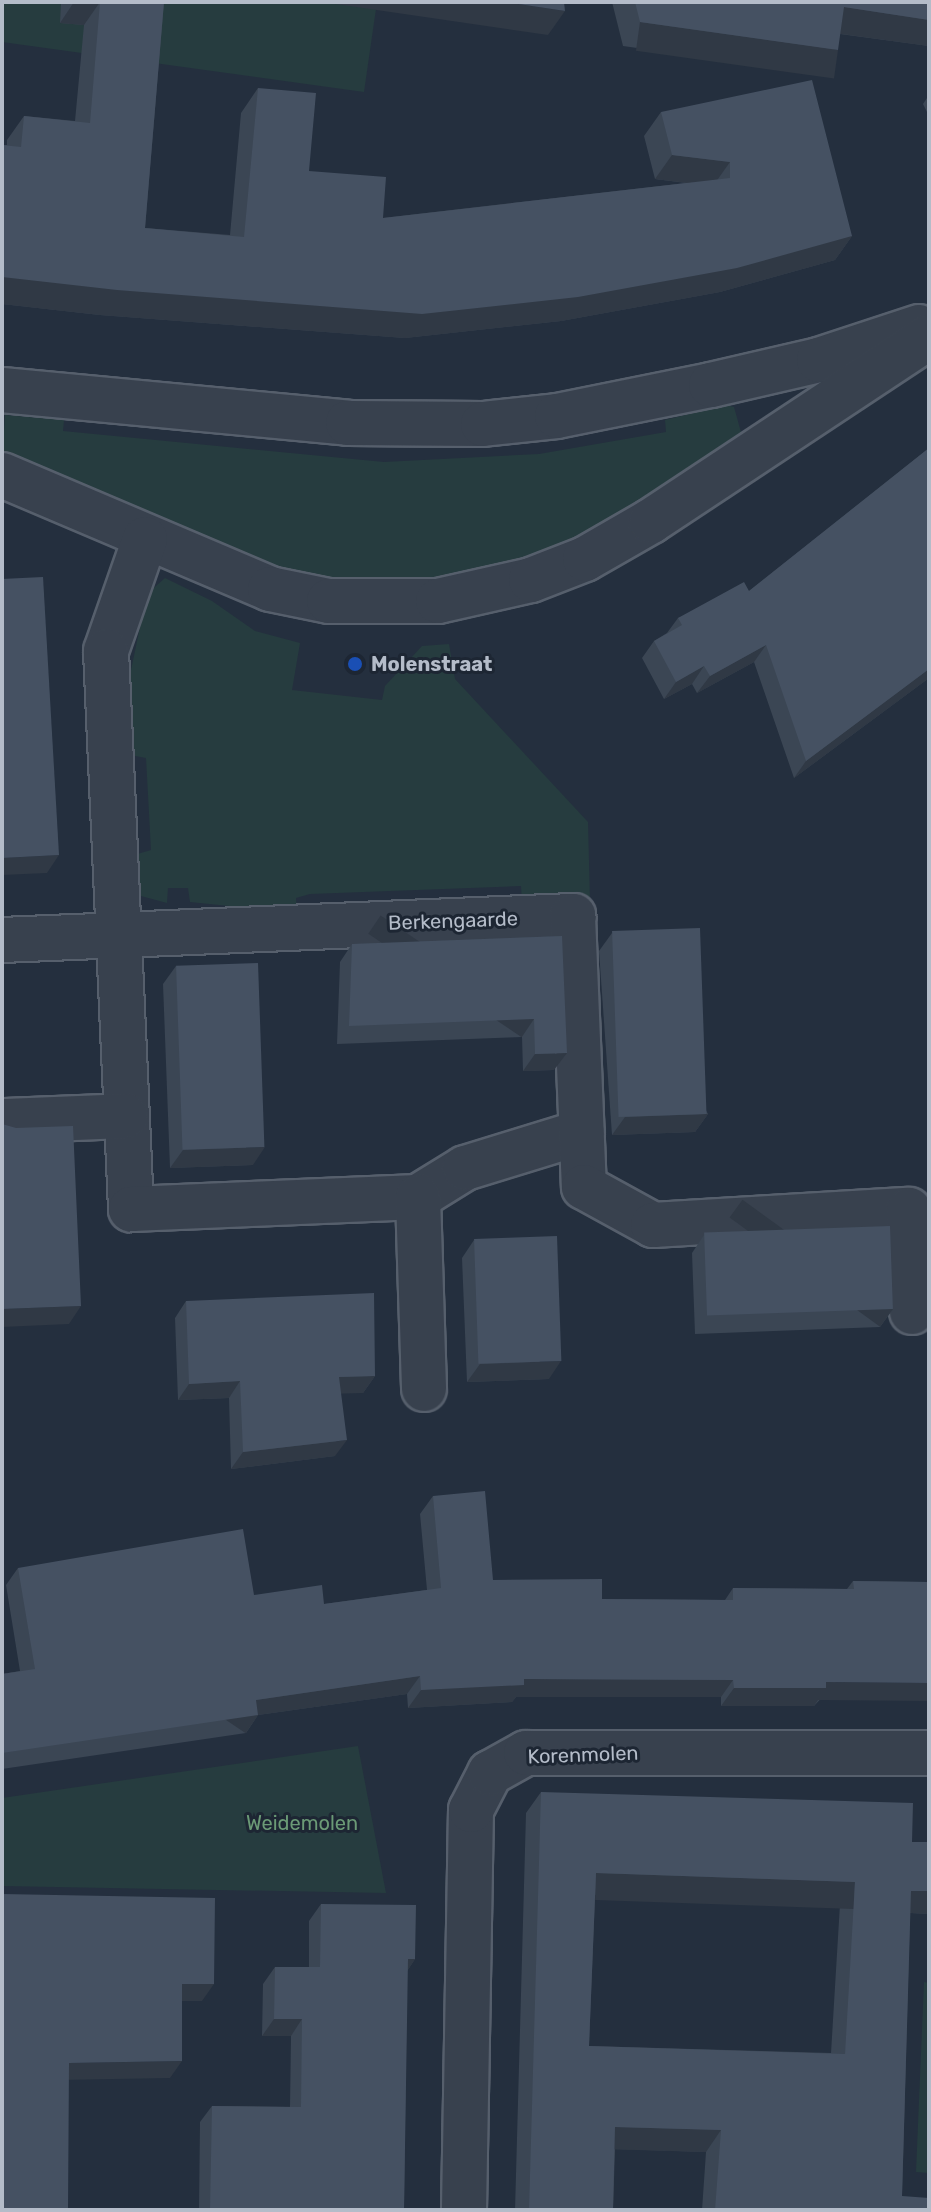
<!DOCTYPE html>
<html>
<head>
<meta charset="utf-8">
<style>
	body { margin:0 }
	#map { position:relative; width:931px; height:2212px; overflow:hidden; background:#242f3e; font-family:Rubik,sans-serif }
	div>[style] { position:absolute }
	[style*='--x'] { left:calc(var(--x)*1px); top:calc(var(--y)*1px); width:calc(var(--w)*1px); rotate:calc(var(--a)*1deg) }
	.green>* { inset:0; background:#263c3f }
	.roads { filter:drop-shadow(2px 0 #565f6c) drop-shadow(-2px 0 #565f6c) drop-shadow(0 2px #565f6c) drop-shadow(0 -2px #565f6c) }
	.street>* { height:44px; margin:-22px; padding:0 22px; transform-origin:22px; border-radius:22px; background:#38414e }
	.wall>* { inset:0; background:#3b4654 }
	.shaded-wall>* { inset:0; background:#303945; transform-origin:0 0 }
	.building>* { inset:0; background:#455162; transform-origin:0 0 }
	.dots>* { width:22px; height:22px; translate:-50% -50%; box-sizing:border-box; border:4px solid #1d2633; border-radius:50% }
	span { translate:-50% -50%; white-space:nowrap; text-align:center; line-height:1.15; -webkit-text-stroke:6px #1d2633; paint-order:stroke }
	.poi-label { font-size:20px; color:#b4bcc9; font-weight:700 }
	.left { translate:0 -50%; text-align:left }
	.street-label { font-size:20px; color:#b4bcc9 }
	.park-label { font-size:20px; color:#6b9a76 }
	.frame { position:absolute; inset:0; border:4px solid #b4bcc9; pointer-events:none }
</style>
</head>
<body>
<div id="map">
	<div class="green">
		<i style="clip-path:polygon(2px 2px,377px 2px,364px 92px,2px 42px)"></i>
		<i style="clip-path:polygon(726px 405px,734px 407px,744px 443px,627px 521px,464px 583px,305px 582px,2px 463px,5px 415px,64px 420px,63px 431px,384px 462px,539px 454px,666px 432px,665px 420px)"></i>
		<i style="clip-path:polygon(165px 578px,212px 601px,255px 631px,300px 643px,292px 690px,382px 700px,385px 686px,422px 646px,449px 644px,455px 679px,588px 822px,590px 901px,522px 903px,521px 886px,310px 894px,296px 898px,297px 913px,190px 902px,188px 888px,168px 888px,167px 903px,141px 896px,135px 887px,134px 855px,151px 850px,146px 758px,130px 755px,131px 670px,147px 594px)"></i>
		<i style="clip-path:polygon(358px 1746px,386px 1893px,2px 1886px,2px 1798px)"></i>
		<i style="clip-path:polygon(924px 1982px,929px 1983px,929px 2173px,916px 2172px)"></i>
	</div>
	<div class="roads">
		<div class="street">
			<i style="--x:2;--y:390;--w:348;--a:5.4"></i>
			<i style="--x:348;--y:423;--w:135;--a:0.4"></i>
			<i style="--x:483;--y:424;--w:74;--a:-6.2"></i>
			<i style="--x:557;--y:416;--w:157;--a:-11.4"></i>
			<i style="--x:711;--y:385;--w:111;--a:-13"></i>
			<i style="--x:819;--y:360;--w:105;--a:-18.3"></i>
			<i style="--x:2;--y:475;--w:291;--a:23"></i>
			<i style="--x:270;--y:589;--w:60;--a:11.5"></i>
			<i style="--x:329;--y:601;--w:109;--a:0"></i>
			<i style="--x:438;--y:601;--w:95;--a:-12.7"></i>
			<i style="--x:531;--y:580;--w:58;--a:-21.3"></i>
			<i style="--x:585;--y:559;--w:76;--a:-29.9"></i>
			<i style="--x:651;--y:521;--w:333;--a:-33.5"></i>
			<i style="--x:145;--y:539;--w:119;--a:109.2"></i>
			<i style="--x:106;--y:651;--w:559;--a:87.43"></i>
			<i style="--x:131;--y:1209;--w:287;--a:-2.4"></i>
			<i style="--x:418;--y:1197;--w:55;--a:-31.7"></i>
			<i style="--x:465;--y:1168;--w:122;--a:-17.1"></i>
			<i style="--x:2;--y:940;--w:572;--a:-2.41"></i>
			<i style="--x:573;--y:916;--w:271;--a:87.7"></i>
			<i style="--x:584;--y:1187;--w:79;--a:28.8"></i>
			<i style="--x:653;--y:1225;--w:256;--a:-3.4"></i>
			<i style="--x:909;--y:1210;--w:102;--a:88.3"></i>
			<i style="--x:2;--y:1121;--w:124;--a:-2.3"></i>
			<i style="--x:418;--y:1197;--w:192;--a:88.2"></i>
			<i style="--x:464;--y:2210;--w:400;--a:-89"></i>
			<i style="--x:471;--y:1810;--w:42;--a:-62.8"></i>
			<i style="--x:490;--y:1773;--w:41;--a:-29.1"></i>
			<i style="--x:526;--y:1753;--w:403;--a:0"></i>
		</div>
	</div>
	<div class="wall">
		<i style="clip-path:polygon(61px 2px,164px 2px,145px 228px,230px 235px,241px 113px,258px 88px,309px 171px,383px 218px,686px 183px,655px 179px,644px 136px,661px 112px,852px 236px,835px 260px,720px 292px,561px 321px,405px 338px,100px 315px,2px 304px,2px 145px,7px 145px,7px 140px,24px 116px,75px 121px,84px 25px,60px 23px)"></i>
		<i style="clip-path:polygon(612px 2px,929px 2px,929px 46px,840px 34px,821px 74px,623px 46px)"></i>
		<i style="clip-path:polygon(929px 95px,929px 116px,923px 104px)"></i>
		<i style="clip-path:polygon(929px 448px,929px 678px,794px 778px,754px 662px,697px 693px,692px 684px,664px 699px,642px 658px,654px 641px,667px 633px,678px 618px,749px 591px)"></i>
		<i style="clip-path:polygon(612px 933px,708px 1114px,695px 1132px,612px 1135px,599px 951px)"></i>
		<i style="clip-path:polygon(562px 936px,554px 1070px,523px 1071px,522px 1037px,337px 1044px,340px 962px,352px 944px)"></i>
		<i style="clip-path:polygon(176px 966px,253px 1165px,170px 1168px,163px 984px)"></i>
		<i style="clip-path:polygon(704px 1235px,893px 1309px,880px 1327px,695px 1334px,692px 1253px)"></i>
		<i style="clip-path:polygon(474px 1240px,549px 1379px,467px 1382px,462px 1258px)"></i>
		<i style="clip-path:polygon(186px 1301px,375px 1376px,363px 1393px,341px 1393px,335px 1456px,231px 1469px,229px 1398px,178px 1400px,175px 1318px)"></i>
		<i style="clip-path:polygon(433px 1496px,493px 1580px,602px 1599px,725px 1600px,733px 1588px,847px 1589px,853px 1581px,929px 1582px,814px 1706px,721px 1706px,721px 1697px,516px 1697px,512px 1702px,408px 1708px,407px 1694px,258px 1715px,246px 1733px,2px 1769px,2px 1674px,20px 1671px,6px 1585px,18px 1568px,324px 1604px,427px 1590px,420px 1514px)"></i>
		<i style="clip-path:polygon(evenodd,541px 1792px,912px 1842px,929px 1842px,929px 1914px,910px 1913px,902px 2196px,929px 2210px,702px 2210px,706px 2152px,615px 2149px,613px 2210px,515px 2210px,526px 1813px,541px 1792px,595px 1895px,840px 1904px,831px 2053px,589px 2046px,595px 1895px)"></i>
		<i style="clip-path:polygon(321px 1904px,415px 1959px,407px 1971px,404px 2210px,199px 2210px,200px 2122px,212px 2106px,290px 2107px,291px 2036px,262px 2036px,263px 1984px,275px 1967px,309px 1967px,309px 1921px)"></i>
	</div>
	<div class="shaded-wall">
		<i style="clip-path:polygon(74px 2px,100px 2px,84px 25px,60px 23px)"></i>
		<i style="clip-path:polygon(322px 2px,505px 2px,565px 11px,548px 35px)"></i>
		<i style="clip-path:polygon(844px 7px,929px 20px,929px 46px,827px 32px)"></i>
		<i style="left:640px;top:22px;width:200px;height:29px;rotate:8deg"></i>
		<i style="clip-path:polygon(672px 155px,730px 162px,713px 186px,655px 179px)"></i>
		<i style="clip-path:polygon(852px 236px,835px 260px,720px 292px,561px 321px,405px 338px,100px 315px,2px 304px,2px 277px)"></i>
		<i style="clip-path:polygon(766px 645px,754px 662px,697px 693px,710px 676px)"></i>
		<i style="clip-path:polygon(704px 666px,692px 684px,664px 699px,676px 682px)"></i>
		<i style="clip-path:polygon(929px 669px,929px 678px,794px 778px,806px 761px)"></i>
		<i style="clip-path:polygon(59px 855px,47px 873px,2px 875px,2px 858px)"></i>
		<i style="left:534px;top:1019px;width:22px;height:185px;rotate:124deg"></i>
		<i style="clip-path:polygon(567px 1053px,554px 1070px,523px 1071px,535px 1054px)"></i>
		<i style="clip-path:polygon(708px 1114px,695px 1132px,612px 1135px,625px 1117px)"></i>
		<i style="clip-path:polygon(265px 1147px,253px 1165px,170px 1168px,183px 1150px)"></i>
		<i style="clip-path:polygon(81px 1306px,69px 1324px,2px 1327px,2px 1309px)"></i>
		<i style="left:893px;top:1309px;width:22px;height:186px;rotate:126deg"></i>
		<i style="clip-path:polygon(561px 1361px,549px 1379px,467px 1382px,480px 1364px)"></i>
		<i style="clip-path:polygon(375px 1376px,363px 1393px,327px 1394px,339px 1377px)"></i>
		<i style="clip-path:polygon(240px 1381px,229px 1398px,178px 1400px,189px 1384px)"></i>
		<i style="clip-path:polygon(347px 1440px,335px 1456px,231px 1469px,243px 1452px)"></i>
		<i style="clip-path:polygon(420px 1676px,407px 1694px,244px 1717px,256px 1700px)"></i>
		<i style="clip-path:polygon(524px 1679px,733px 1680px,721px 1697px,516px 1697px,512px 1702px,408px 1708px,421px 1690px)"></i>
		<i style="clip-path:polygon(826px 1682px,929px 1683px,929px 1701px,818px 1700px,814px 1706px,721px 1706px,734px 1688px)"></i>
		<i style="left:258px;top:1715px;width:22px;height:259px;rotate:124deg"></i>
		<i style="left:596px;top:1873px;width:259px;height:27px;rotate:2deg"></i>
		<i style="clip-path:polygon(911px 1891px,929px 1891px,929px 1914px,896px 1912px)"></i>
		<i style="clip-path:polygon(408px 1959px,415px 1959px,404px 1976px)"></i>
		<i style="clip-path:polygon(182px 1984px,214px 1984px,202px 2001px,170px 2001px)"></i>
		<i style="clip-path:polygon(274px 2019px,302px 2019px,291px 2036px,262px 2036px)"></i>
		<i style="clip-path:polygon(182px 2061px,170px 2078px,58px 2080px,69px 2063px)"></i>
		<i style="clip-path:polygon(615px 2127px,721px 2130px,706px 2152px,600px 2149px)"></i>
	</div>
	<div class="building">
		<i style="clip-path:polygon(100px 2px,164px 2px,145px 228px,244px 237px,258px 88px,316px 93px,309px 171px,386px 177px,383px 218px,730px 178px,730px 162px,672px 155px,661px 112px,812px 80px,852px 236px,737px 268px,578px 297px,422px 314px,117px 290px,2px 277px,2px 145px,21px 147px,24px 116px,90px 123px)"></i>
		<i style="clip-path:polygon(505px 2px,564px 2px,565px 11px)"></i>
		<i style="clip-path:polygon(635px 2px,929px 2px,929px 20px,844px 7px,838px 50px,640px 22px)"></i>
		<i style="clip-path:polygon(929px 448px,929px 669px,806px 761px,766px 645px,710px 676px,704px 666px,676px 682px,654px 641px,682px 625px,678px 618px,744px 582px,749px 591px)"></i>
		<i style="clip-path:polygon(43px 577px,59px 855px,2px 858px,2px 579px)"></i>
		<i style="left:700px;top:928px;width:186px;height:88px;rotate:88deg"></i>
		<i style="clip-path:polygon(562px 936px,567px 1053px,535px 1054px,534px 1019px,349px 1026px,352px 944px)"></i>
		<i style="left:258px;top:963px;width:184px;height:82px;rotate:88deg"></i>
		<i style="clip-path:polygon(2px 1124px,16px 1128px,73px 1126px,81px 1306px,2px 1309px)"></i>
		<i style="left:890px;top:1226px;width:83px;height:186px;rotate:88deg"></i>
		<i style="left:557px;top:1236px;width:125px;height:83px;rotate:88deg"></i>
		<i style="clip-path:polygon(374px 1293px,375px 1376px,339px 1377px,347px 1440px,243px 1452px,240px 1381px,189px 1384px,186px 1301px)"></i>
		<i style="clip-path:polygon(485px 1491px,493px 1580px,602px 1579px,602px 1599px,733px 1600px,733px 1588px,854px 1589px,853px 1581px,929px 1582px,929px 1683px,826px 1682px,826px 1688px,734px 1688px,733px 1680px,524px 1679px,524px 1685px,421px 1690px,420px 1676px,256px 1700px,258px 1715px,2px 1753px,2px 1674px,35px 1669px,18px 1568px,243px 1529px,254px 1595px,322px 1585px,324px 1604px,441px 1588px,433px 1496px)"></i>
		<i style="clip-path:polygon(evenodd,541px 1792px,913px 1803px,912px 1842px,929px 1842px,929px 1891px,911px 1891px,902px 2196px,929px 2198px,929px 2210px,715px 2210px,721px 2130px,615px 2127px,613px 2210px,529px 2210px,541px 1792px,596px 1873px,855px 1882px,845px 2054px,589px 2046px,596px 1873px)"></i>
		<i style="clip-path:polygon(2px 1894px,215px 1898px,214px 1984px,182px 1984px,182px 2061px,69px 2063px,68px 2210px,2px 2210px)"></i>
		<i style="clip-path:polygon(321px 1904px,416px 1905px,415px 1959px,408px 1959px,404px 2210px,210px 2210px,212px 2106px,301px 2107px,302px 2019px,274px 2019px,275px 1967px,320px 1967px)"></i>
	</div>
	<div class="dots">
		<i style="left:355px;top:664px;background:#1a4fb4"></i>
	</div>
	<div class="poi-label">
		<span class="left" style="left:371px;top:664px">Molenstraat</span>
	</div>
	<div class="street-label">
		<span style="left:453px;top:921px;rotate:-2deg">Berkengaarde</span>
		<span style="left:583px;top:1755px;rotate:-2deg">Korenmolen</span>
	</div>
	<div class="park-label">
		<span style="left:302px;top:1823px">Weidemolen</span>
	</div>
	<div class="frame"></div>
</div>
</body>
</html>
